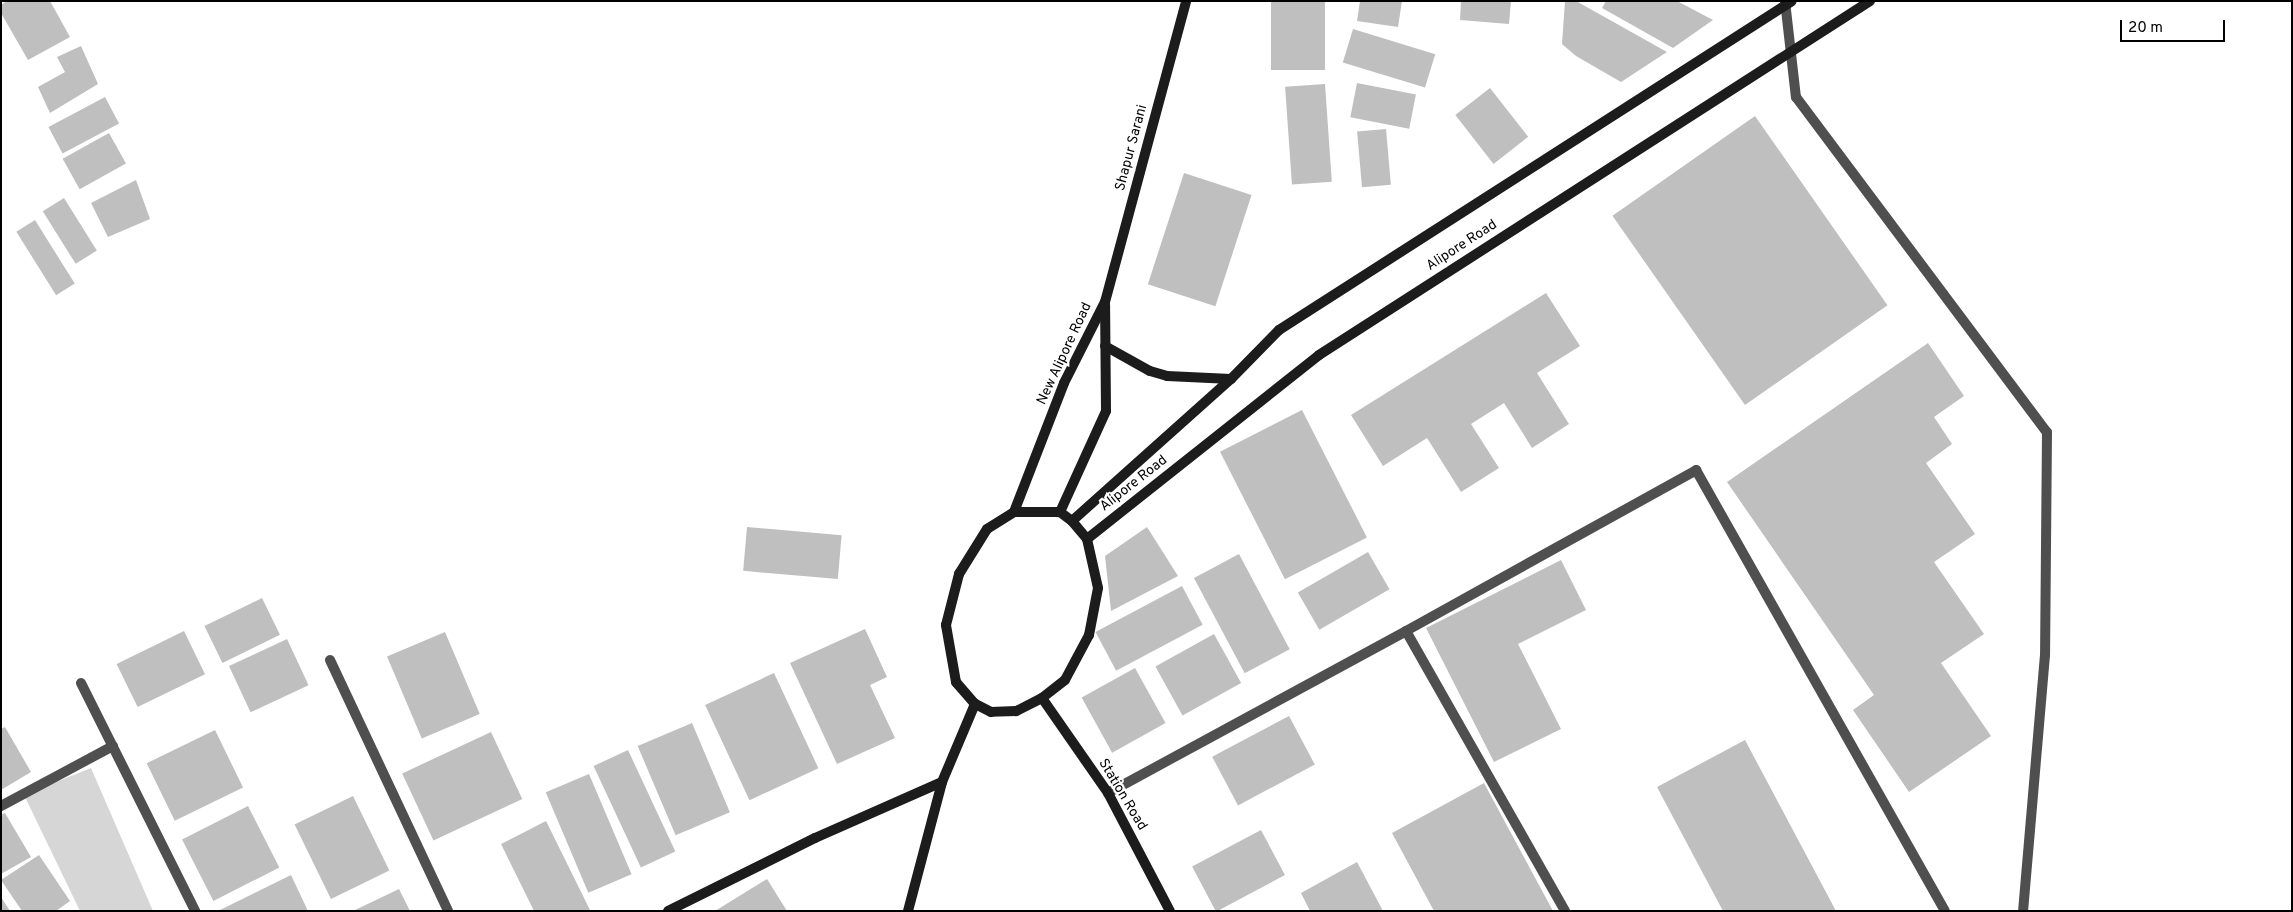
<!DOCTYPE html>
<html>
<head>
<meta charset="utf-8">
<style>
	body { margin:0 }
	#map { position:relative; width:2293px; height:912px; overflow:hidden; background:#fff; font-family:Overpass,sans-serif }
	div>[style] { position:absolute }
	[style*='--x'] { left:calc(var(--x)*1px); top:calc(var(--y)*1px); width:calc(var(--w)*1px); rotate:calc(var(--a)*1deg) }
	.green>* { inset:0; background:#d6d6d6 }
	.building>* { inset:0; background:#bfbfbf; transform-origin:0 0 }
	.street>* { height:10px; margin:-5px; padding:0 5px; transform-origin:5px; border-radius:5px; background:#4f4f4f }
	.secondary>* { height:10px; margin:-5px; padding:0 5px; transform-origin:5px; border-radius:5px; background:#1c1c1c }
	.secondary-bridge>* { height:10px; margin:-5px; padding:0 5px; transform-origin:5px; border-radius:5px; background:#1c1c1c }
	span { translate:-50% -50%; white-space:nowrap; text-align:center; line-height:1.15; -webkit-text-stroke:4.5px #fff; paint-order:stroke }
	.street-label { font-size:14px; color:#000 }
	.frame { position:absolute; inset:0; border:2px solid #000; pointer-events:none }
	.scale { position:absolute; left:2120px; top:20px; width:105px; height:22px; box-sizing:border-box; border:2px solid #000; border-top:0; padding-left:6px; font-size:15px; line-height:18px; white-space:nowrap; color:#000; -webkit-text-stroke:4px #fff; paint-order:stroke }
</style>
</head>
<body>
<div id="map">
	<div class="green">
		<i style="clip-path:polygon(91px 768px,153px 911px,80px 911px,24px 795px)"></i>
	</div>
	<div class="building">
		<i style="clip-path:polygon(7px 1px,50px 1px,70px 37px,28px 60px,1px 13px,1px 5px)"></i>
		<i style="left:1271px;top:1px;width:54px;height:69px"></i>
		<i style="clip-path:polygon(1360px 1px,1402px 1px,1398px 27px,1357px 21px)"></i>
		<i style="clip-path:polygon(1461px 1px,1511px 1px,1509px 24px,1460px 20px)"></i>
		<i style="clip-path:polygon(1565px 1px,1576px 1px,1667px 52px,1621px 82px,1576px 56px,1562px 44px)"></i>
		<i style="clip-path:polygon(1606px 1px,1677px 1px,1713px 20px,1673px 48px,1602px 8px)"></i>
		<i style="left:1353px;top:29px;width:86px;height:35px;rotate:17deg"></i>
		<i style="clip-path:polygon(81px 46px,98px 84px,50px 113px,38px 87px,65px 72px,57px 57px)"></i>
		<i style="left:1357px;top:83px;width:60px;height:35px;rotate:11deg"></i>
		<i style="left:1325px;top:84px;width:98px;height:40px;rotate:86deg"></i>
		<i style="left:1490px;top:88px;width:62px;height:44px;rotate:52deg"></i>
		<i style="left:105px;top:97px;width:30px;height:64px;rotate:62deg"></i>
		<i style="left:1755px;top:116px;width:231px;height:174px;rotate:55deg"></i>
		<i style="left:1386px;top:129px;width:56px;height:29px;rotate:85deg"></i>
		<i style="left:109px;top:133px;width:35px;height:53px;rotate:61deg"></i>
		<i style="left:1184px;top:173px;width:71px;height:117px;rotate:18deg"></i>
		<i style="clip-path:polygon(136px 180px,150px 219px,108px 237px,91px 203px)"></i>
		<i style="left:64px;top:198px;width:62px;height:25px;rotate:58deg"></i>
		<i style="left:35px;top:220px;width:75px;height:22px;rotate:58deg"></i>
		<i style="clip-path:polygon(1546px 293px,1580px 346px,1537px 373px,1569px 424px,1532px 448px,1504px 403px,1471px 424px,1499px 468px,1461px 492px,1427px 438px,1383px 466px,1351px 415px)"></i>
		<i style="clip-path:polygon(1928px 343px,1964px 396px,1934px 417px,1952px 444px,1926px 463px,1975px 534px,1934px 562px,1984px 634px,1941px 663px,1991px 736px,1909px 792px,1853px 710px,1874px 695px,1727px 482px)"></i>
		<i style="left:1302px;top:410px;width:143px;height:92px;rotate:63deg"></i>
		<i style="left:747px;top:527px;width:95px;height:44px;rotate:5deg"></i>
		<i style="clip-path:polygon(1147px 527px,1178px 576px,1111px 611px,1105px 556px)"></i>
		<i style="left:1368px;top:552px;width:43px;height:81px;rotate:60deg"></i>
		<i style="left:1239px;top:554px;width:108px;height:51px;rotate:62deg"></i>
		<i style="clip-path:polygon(1561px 560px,1586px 610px,1518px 644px,1561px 729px,1494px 762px,1426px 628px)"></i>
		<i style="left:1182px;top:586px;width:44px;height:98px;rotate:62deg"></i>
		<i style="left:262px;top:598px;width:41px;height:64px;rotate:64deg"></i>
		<i style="clip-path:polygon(865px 629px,887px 677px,870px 685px,895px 738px,837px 764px,790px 663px)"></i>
		<i style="left:184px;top:631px;width:48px;height:75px;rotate:64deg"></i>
		<i style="left:445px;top:632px;width:89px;height:63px;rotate:67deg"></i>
		<i style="left:1214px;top:634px;width:56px;height:67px;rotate:61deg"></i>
		<i style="left:287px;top:639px;width:51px;height:64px;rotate:65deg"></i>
		<i style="left:1135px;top:668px;width:63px;height:61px;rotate:61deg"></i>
		<i style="left:774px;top:673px;width:105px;height:76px;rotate:65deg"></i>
		<i style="left:1289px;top:716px;width:55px;height:87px;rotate:62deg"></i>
		<i style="left:692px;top:723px;width:97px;height:59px;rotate:67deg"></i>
		<i style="clip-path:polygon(5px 727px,31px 772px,1px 790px,1px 729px)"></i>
		<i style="left:215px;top:730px;width:64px;height:76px;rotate:64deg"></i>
		<i style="left:491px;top:732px;width:74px;height:98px;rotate:65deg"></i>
		<i style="clip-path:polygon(1745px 740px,1836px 911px,1723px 911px,1657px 787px)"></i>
		<i style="left:628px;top:750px;width:112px;height:38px;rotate:65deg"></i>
		<i style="left:589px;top:774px;width:109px;height:47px;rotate:67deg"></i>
		<i style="clip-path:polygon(1484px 783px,1553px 911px,1434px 911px,1392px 833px)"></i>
		<i style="left:353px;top:796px;width:83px;height:65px;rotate:64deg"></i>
		<i style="left:248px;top:806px;width:69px;height:74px;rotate:63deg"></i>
		<i style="clip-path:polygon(5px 813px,31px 857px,1px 874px,1px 815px)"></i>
		<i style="clip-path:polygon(546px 821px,590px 910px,589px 911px,534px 911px,501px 844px)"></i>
		<i style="left:1261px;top:830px;width:51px;height:78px;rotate:62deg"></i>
		<i style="clip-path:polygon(39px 855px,70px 901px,56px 911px,22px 911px,1px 880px)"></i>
		<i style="clip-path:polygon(1357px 862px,1383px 911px,1310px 911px,1301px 893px)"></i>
		<i style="clip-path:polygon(291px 875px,308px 911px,218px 911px)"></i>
		<i style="clip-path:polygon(767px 879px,787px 911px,715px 911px)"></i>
		<i style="clip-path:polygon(399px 889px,410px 911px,353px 911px)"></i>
		<i style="clip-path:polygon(1px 897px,10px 911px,1px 911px)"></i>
	</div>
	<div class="street">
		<i style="--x:1785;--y:1;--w:97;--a:83.5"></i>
		<i style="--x:1796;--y:97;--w:419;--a:53.2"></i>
		<i style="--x:2047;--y:432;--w:223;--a:90.5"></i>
		<i style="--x:2045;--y:655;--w:257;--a:94.9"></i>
		<i style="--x:1406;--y:631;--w:332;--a:-29"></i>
		<i style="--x:1696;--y:470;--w:506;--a:60.55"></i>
		<i style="--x:330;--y:660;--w:277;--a:64.8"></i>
		<i style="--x:81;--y:683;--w:255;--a:63.4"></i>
		<i style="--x:1108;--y:793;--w:339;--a:-28.5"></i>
		<i style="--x:1406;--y:631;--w:322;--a:60.4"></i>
		<i style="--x:1;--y:806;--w:127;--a:-28.2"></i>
	</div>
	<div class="secondary">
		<i style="--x:1105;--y:346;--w:51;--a:29.1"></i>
		<i style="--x:1150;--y:371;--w:18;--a:16"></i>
		<i style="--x:1167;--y:376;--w:64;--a:2.7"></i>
		<i style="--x:1014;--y:512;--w:46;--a:0"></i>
		<i style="--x:1060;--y:512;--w:15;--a:37"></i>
		<i style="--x:1072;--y:521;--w:23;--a:50"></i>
		<i style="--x:1087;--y:539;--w:50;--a:77.3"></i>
		<i style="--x:1098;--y:588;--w:48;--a:100.8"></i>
		<i style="--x:1089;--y:635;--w:51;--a:118.1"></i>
		<i style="--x:1065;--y:680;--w:29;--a:142"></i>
		<i style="--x:1042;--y:698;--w:29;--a:153"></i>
		<i style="--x:1016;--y:711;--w:25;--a:178"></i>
		<i style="--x:991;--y:712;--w:18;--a:-153"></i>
		<i style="--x:975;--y:704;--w:29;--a:-131"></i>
		<i style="--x:956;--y:682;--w:58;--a:-100"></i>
		<i style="--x:946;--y:625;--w:53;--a:-75.7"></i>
		<i style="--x:959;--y:574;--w:53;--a:-58.1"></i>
		<i style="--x:987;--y:529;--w:32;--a:-32"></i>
		<i style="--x:1014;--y:512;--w:138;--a:-68.8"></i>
		<i style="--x:1064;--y:383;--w:91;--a:-63.2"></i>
		<i style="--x:1105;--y:302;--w:312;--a:-74.9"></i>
		<i style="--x:1060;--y:512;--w:111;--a:-65.5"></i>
		<i style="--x:1106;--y:411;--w:106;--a:-90.5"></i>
		<i style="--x:1072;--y:521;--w:213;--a:-41.8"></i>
		<i style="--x:1231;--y:379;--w:69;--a:-45.6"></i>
		<i style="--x:1087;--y:539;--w:296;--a:-38.4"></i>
		<i style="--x:1042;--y:698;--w:116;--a:55.2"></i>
		<i style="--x:1108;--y:793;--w:133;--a:62.3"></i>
		<i style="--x:668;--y:911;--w:164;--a:-26.4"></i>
		<i style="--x:815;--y:838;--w:139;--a:-23.8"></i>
		<i style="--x:908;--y:911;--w:133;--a:-75.2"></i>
		<i style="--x:942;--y:782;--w:85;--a:-67.1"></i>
	</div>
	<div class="secondary-bridge">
		<i style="--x:1279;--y:330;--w:609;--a:-32.67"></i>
		<i style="--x:1319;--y:355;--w:655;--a:-32.72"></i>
	</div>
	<div class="street-label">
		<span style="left:1132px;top:148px;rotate:-75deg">Shapur Sarani</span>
		<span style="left:1462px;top:246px;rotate:-33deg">Alipore Road</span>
		<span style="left:1065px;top:354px;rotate:-65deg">New Alipore Road</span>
		<span style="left:1134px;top:484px;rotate:-38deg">Alipore Road</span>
		<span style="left:1122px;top:795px;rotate:59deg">Station Road</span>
	</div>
	<div class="frame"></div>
	<div class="scale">20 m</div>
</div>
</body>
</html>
